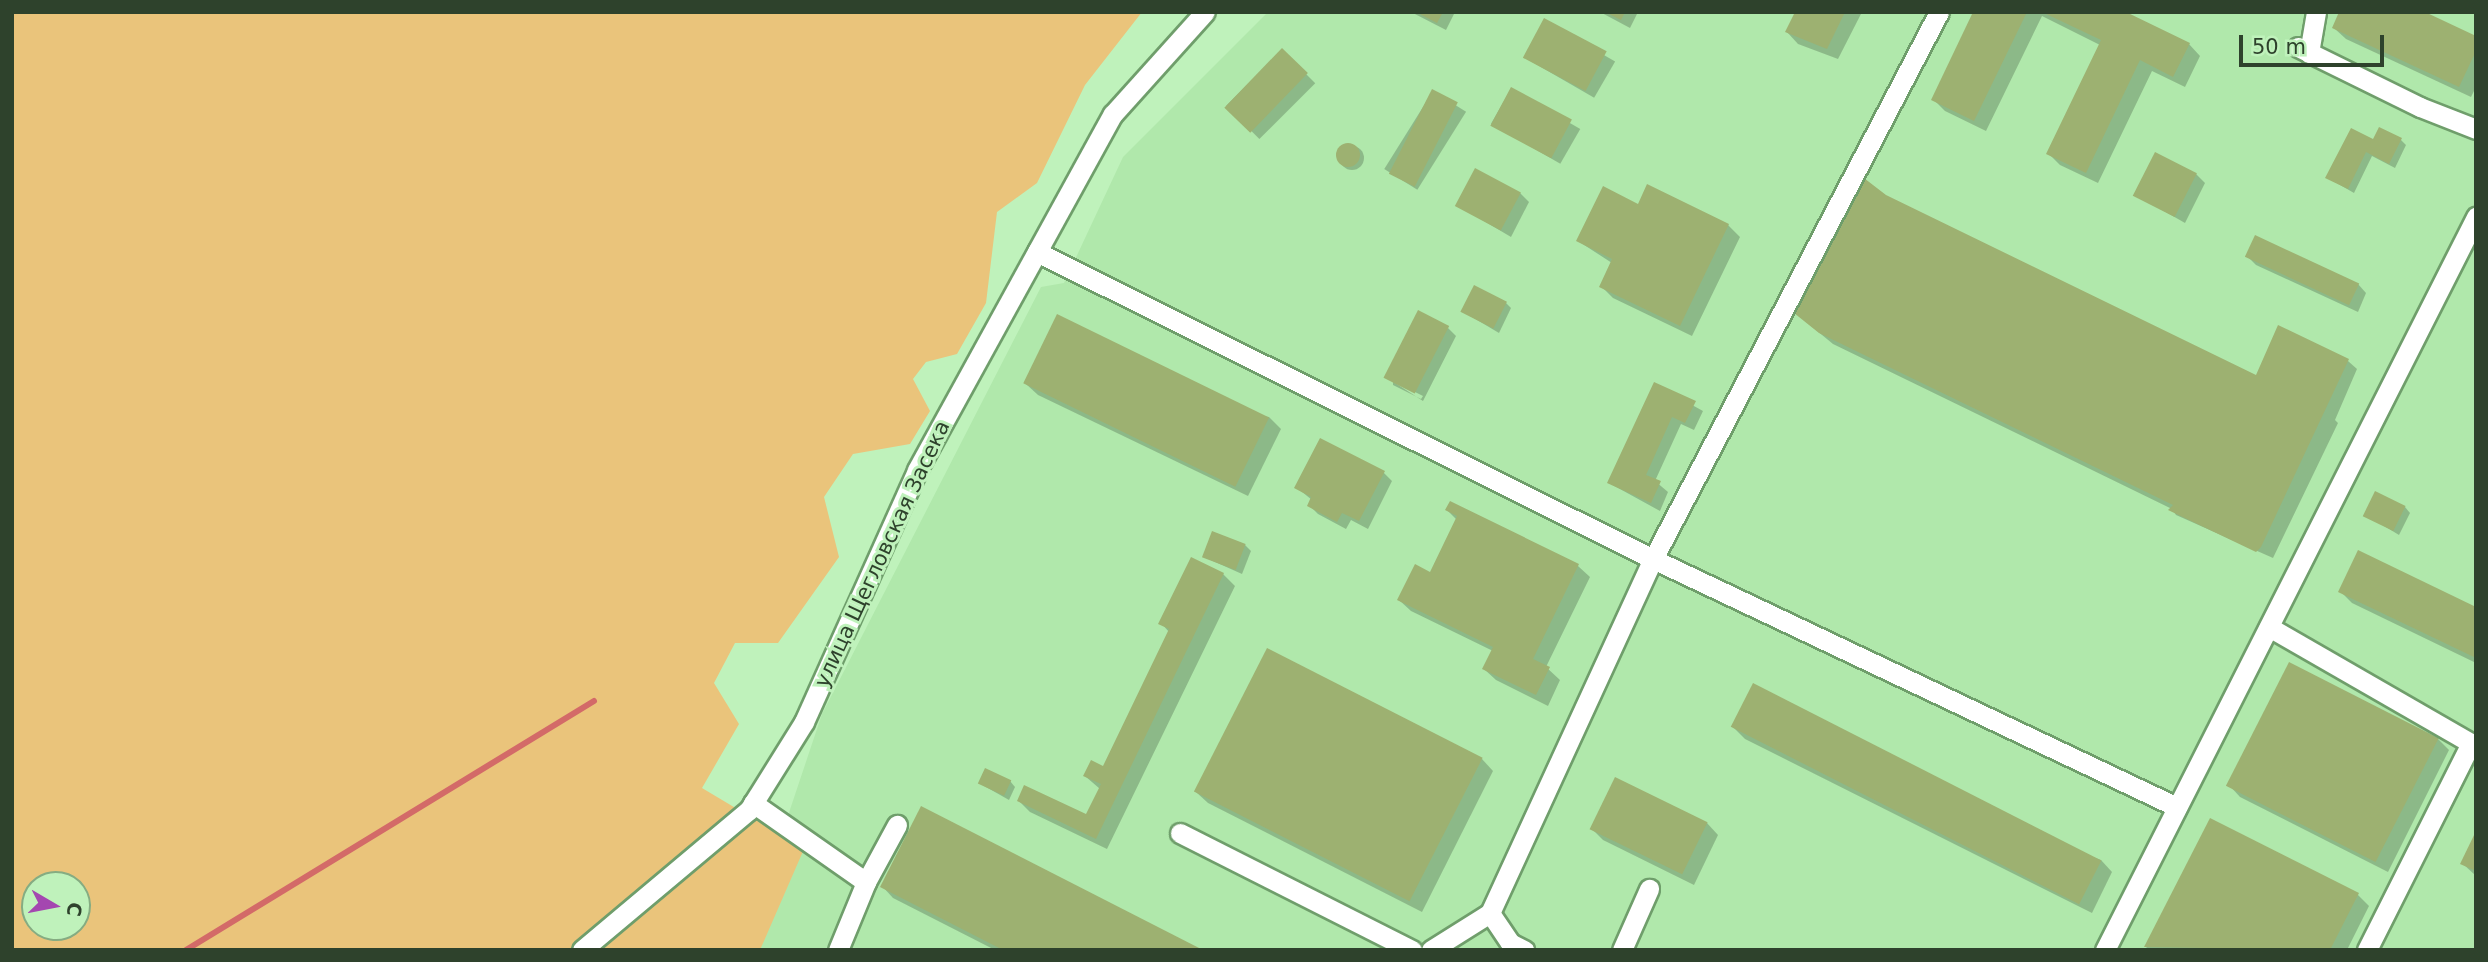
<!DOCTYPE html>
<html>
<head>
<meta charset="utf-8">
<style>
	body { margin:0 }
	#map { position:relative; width:2488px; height:962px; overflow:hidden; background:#bff2bb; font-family:"DejaVu Sans",sans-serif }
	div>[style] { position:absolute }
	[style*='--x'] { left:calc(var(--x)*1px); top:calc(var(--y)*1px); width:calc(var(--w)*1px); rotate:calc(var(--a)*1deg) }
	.built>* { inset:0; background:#b0e8ab }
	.green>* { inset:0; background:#eac47b }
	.shadow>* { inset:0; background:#0003; transform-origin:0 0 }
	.round { border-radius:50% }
	.stream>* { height:6px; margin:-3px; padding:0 3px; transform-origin:3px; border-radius:3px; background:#d36a68 }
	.building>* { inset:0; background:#9db171; transform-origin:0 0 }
	.roads { filter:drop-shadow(2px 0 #6f9e6b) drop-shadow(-2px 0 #6f9e6b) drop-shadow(0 2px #6f9e6b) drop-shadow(0 -2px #6f9e6b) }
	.minor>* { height:19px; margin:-9.5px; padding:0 9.5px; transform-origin:9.5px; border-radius:9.5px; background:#fff }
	span { translate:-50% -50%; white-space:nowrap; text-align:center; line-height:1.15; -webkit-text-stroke:6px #bff2bb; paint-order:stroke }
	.street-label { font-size:21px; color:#2e422c }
	.frame { position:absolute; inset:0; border:14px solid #2e422c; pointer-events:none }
	.north { position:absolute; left:21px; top:871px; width:70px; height:70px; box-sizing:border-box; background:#bff2bb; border:2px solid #85ac82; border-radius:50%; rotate:100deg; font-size:19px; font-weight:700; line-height:28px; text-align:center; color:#2e422c }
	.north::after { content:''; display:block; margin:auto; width:24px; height:32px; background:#a447b0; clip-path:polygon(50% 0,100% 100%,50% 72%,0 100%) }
	.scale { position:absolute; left:2239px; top:35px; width:145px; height:32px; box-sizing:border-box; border:4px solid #2e422c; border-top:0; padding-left:9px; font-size:21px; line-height:24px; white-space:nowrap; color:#2e422c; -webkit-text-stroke:5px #bff2bb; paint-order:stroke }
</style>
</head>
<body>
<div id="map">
	<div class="built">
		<i style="clip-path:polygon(1268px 12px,2476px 12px,2476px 950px,743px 950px,822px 714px,1041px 287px,1064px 283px,1123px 157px)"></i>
	</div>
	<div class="green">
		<i style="clip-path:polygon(evenodd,12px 12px,1142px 12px,1085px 85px,1037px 183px,997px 212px,986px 303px,957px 354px,926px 362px,913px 379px,930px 411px,910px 444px,853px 454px,824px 497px,839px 557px,778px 643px,735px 643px,714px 683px,739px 724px,702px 788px,804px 849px,760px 950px,12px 950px,12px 12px,35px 885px,77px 885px,77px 927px,35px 927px,35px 885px)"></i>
	</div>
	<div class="shadow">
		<i style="clip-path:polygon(1411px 12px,1455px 12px,1446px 30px)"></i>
		<i style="clip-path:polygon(1600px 12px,1638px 12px,1630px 28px)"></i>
		<i style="clip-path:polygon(1797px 12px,1862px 12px,1838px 59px,1798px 44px,1787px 32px)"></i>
		<i style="clip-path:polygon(1975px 12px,2122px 12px,2189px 44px,2200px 56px,2185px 87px,2152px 71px,2098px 183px,2060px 165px,2048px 153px,2100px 45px,2042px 16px,1986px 131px,1945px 111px,1933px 99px)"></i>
		<i style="left:1545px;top:21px;width:81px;height:42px;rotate:30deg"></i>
		<i style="clip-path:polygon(2334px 28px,2476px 38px,2476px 87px,2471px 97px,2346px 39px)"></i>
		<i style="left:1282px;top:50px;width:47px;height:79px;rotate:45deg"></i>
		<i style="left:1511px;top:89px;width:80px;height:40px;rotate:30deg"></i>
		<i style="left:1433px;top:91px;width:39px;height:92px;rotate:32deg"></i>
		<i style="clip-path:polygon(2401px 140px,2406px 145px,2395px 168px,2372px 156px,2354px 193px,2328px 178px,2374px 142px)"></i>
		<i class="round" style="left:1340px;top:146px;width:24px;height:24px"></i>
		<i style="clip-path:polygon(2196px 174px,2205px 183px,2185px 223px,2136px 195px)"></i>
		<i style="clip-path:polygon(1520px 193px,1529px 202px,1511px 237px,1457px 205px)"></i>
		<i style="clip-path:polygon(1885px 197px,2263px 380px,2348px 361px,2357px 369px,2335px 420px,2338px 423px,2273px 558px,2176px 515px,2172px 509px,1833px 344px,1805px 321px)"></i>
		<i style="clip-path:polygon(1639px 206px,1728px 225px,1740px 237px,1692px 336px,1613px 298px,1601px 286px,1612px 263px,1578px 241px)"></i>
		<i style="clip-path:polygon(2247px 256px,2358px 284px,2366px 293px,2358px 312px,2256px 265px)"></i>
		<i style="clip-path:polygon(1506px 303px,1511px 308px,1499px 333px,1462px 311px)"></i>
		<i style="clip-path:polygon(evenodd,1448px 328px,1456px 336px,1423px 401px,1386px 377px,1448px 328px,1393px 381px,1423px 396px,1421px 399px,1393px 385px,1393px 381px)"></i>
		<i style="clip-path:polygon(1026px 384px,1269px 417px,1281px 429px,1248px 496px,1038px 395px)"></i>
		<i style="clip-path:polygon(1654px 384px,1703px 411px,1694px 430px,1681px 424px,1655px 481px,1668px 492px,1660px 511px,1609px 483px)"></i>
		<i style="clip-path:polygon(1383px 472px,1392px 481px,1368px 529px,1351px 520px,1346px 529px,1318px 514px,1309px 505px,1312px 500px,1296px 487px)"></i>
		<i style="clip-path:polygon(2405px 507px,2410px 513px,2399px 535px,2366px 515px)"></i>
		<i style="clip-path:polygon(1447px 510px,1578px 566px,1590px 577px,1546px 667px,1560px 680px,1548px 706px,1496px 680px,1484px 669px,1493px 651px,1411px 611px,1399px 600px,1431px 574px,1457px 520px)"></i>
		<i style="clip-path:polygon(1245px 545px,1251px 551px,1242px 574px,1204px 557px)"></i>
		<i style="clip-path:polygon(1223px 574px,1235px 586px,1107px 849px,1030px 812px,1019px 801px,1087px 817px,1100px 789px,1085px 776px,1103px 768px,1169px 632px,1161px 623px)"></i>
		<i style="clip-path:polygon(2340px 591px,2476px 609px,2476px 663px,2352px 603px)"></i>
		<i style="clip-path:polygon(1733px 727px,2101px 860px,2112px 872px,2092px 913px,1745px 739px)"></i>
		<i style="clip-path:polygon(2438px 739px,2449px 750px,2388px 872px,2240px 797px,2229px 785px)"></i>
		<i style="clip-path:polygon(1482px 759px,1493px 771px,1422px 912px,1208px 803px,1196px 792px)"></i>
		<i style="clip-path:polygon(1010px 781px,1015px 787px,1009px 800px,979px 783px)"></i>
		<i style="clip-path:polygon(2210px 820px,2358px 895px,2369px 906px,2347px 950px,2149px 950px,2146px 947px)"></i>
		<i style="clip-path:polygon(1707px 823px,1718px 835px,1694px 885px,1603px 840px,1592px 829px)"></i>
		<i style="clip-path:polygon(2476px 835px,2476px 876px,2462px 863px)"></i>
		<i style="clip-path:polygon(882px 886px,1199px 950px,995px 950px,893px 898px)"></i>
	</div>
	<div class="stream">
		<i style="--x:186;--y:950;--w:478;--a:-31.4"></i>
	</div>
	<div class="building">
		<i style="clip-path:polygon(1416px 12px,1443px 12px,1437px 23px)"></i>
		<i style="clip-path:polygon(1605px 12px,1625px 12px,1621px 20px)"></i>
		<i style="clip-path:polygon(1795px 12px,1845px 12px,1827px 49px,1785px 32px)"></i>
		<i style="clip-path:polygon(1973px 12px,2027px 12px,1974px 121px,1931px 100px)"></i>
		<i style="clip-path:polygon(2042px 12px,2126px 12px,2190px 43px,2173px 77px,2140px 60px,2086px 173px,2046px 154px,2101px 40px)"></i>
		<i style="clip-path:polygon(2339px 12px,2425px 12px,2476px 36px,2476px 51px,2459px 87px,2332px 28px)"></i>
		<i style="left:1544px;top:18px;width:71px;height:45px;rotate:28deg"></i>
		<i style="left:1282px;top:48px;width:36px;height:83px;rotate:44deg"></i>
		<i style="left:1511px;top:87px;width:69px;height:44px;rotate:28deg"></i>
		<i style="left:1432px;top:89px;width:29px;height:95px;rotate:27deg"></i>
		<i style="clip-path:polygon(2379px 127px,2402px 138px,2389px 164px,2366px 152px,2348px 189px,2325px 178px,2351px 128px,2373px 139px)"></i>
		<i class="round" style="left:1336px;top:143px;width:24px;height:24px"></i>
		<i style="left:2155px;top:152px;width:47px;height:49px;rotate:27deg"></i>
		<i style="left:1475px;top:168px;width:52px;height:43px;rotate:28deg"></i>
		<i style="clip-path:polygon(1860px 175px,1886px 195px,2256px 375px,2278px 325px,2349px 359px,2261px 547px,2256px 552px,2168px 510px,2173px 505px,1819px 333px,1794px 313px)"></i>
		<i style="clip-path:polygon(1647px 184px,1729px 224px,1680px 326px,1599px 287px,1612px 259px,1576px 241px,1603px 186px,1638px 204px)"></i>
		<i style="left:2255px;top:235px;width:115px;height:24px;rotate:25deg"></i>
		<i style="left:1474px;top:285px;width:37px;height:30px;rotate:27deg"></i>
		<i style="left:1418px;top:310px;width:35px;height:76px;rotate:27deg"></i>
		<i style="left:1057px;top:314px;width:236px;height:77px;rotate:26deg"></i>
		<i style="clip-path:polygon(1654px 382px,1696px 401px,1685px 423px,1672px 417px,1646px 475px,1661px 481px,1651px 503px,1607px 483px)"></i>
		<i style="clip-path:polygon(1320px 438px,1385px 471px,1359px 521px,1342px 513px,1337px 522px,1307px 506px,1311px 497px,1294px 488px)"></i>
		<i style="left:2375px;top:491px;width:34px;height:28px;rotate:26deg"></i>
		<i style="clip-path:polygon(1450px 501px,1579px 564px,1533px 659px,1550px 667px,1536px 695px,1482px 669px,1493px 647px,1397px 600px,1415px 564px,1430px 572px,1457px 516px,1445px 510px)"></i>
		<i style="left:1212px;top:531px;width:36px;height:28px;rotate:21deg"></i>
		<i style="clip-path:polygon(2358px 550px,2476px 607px,2476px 658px,2338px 592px)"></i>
		<i style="clip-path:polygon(1191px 557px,1224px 573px,1096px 839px,1017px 801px,1024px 785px,1086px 814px,1101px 784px,1083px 776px,1091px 760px,1103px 766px,1169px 629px,1158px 624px)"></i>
		<i style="left:1267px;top:648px;width:242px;height:161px;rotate:27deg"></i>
		<i style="left:2289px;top:662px;width:168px;height:139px;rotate:27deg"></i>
		<i style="left:1753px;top:683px;width:391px;height:49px;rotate:27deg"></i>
		<i style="left:985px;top:768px;width:29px;height:17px;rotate:25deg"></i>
		<i style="left:1615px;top:777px;width:103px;height:58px;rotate:26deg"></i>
		<i style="clip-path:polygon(921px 806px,1203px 950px,1003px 950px,880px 887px)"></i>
		<i style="clip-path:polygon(2210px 818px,2359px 893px,2330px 950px,2144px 947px)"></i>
		<i style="clip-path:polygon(2476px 831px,2476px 871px,2460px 864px)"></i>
	</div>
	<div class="roads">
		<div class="minor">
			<i style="--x:2298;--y:47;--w:136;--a:26.2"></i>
			<i style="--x:2420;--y:107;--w:60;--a:21.4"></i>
			<i style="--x:2309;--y:53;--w:42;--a:-80.3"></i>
			<i style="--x:1037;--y:252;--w:688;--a:26.49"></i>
			<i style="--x:1653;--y:559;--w:580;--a:25.33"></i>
			<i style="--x:2269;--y:627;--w:233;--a:29.9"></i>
			<i style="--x:2471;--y:743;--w:232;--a:116.7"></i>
			<i style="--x:753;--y:803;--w:138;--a:35"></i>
			<i style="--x:1180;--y:833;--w:260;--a:26.8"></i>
			<i style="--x:1490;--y:913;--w:36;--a:56"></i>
			<i style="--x:1510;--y:943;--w:16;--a:27"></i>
			<i style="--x:582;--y:950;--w:218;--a:-40"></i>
			<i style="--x:749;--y:810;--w:104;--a:-58"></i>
			<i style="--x:804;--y:722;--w:276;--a:-65.8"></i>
			<i style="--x:917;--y:470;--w:406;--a:-61.2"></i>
			<i style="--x:1113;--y:114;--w:137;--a:-48"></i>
			<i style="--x:838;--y:950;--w:74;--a:-67.6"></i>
			<i style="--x:866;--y:882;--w:65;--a:-61.5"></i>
			<i style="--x:1431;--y:950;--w:70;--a:-32.1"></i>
			<i style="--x:1490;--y:913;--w:390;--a:-65.3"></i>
			<i style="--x:1653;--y:559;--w:617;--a:-62.4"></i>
			<i style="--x:1622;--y:950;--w:67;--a:-66.1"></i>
			<i style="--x:2105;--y:950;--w:822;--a:-63.15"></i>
		</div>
	</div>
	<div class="street-label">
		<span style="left:882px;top:554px;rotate:-65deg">улица Щегловская Засека</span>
	</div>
	<div class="frame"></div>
	<div class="north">С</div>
	<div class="scale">50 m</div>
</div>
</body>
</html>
